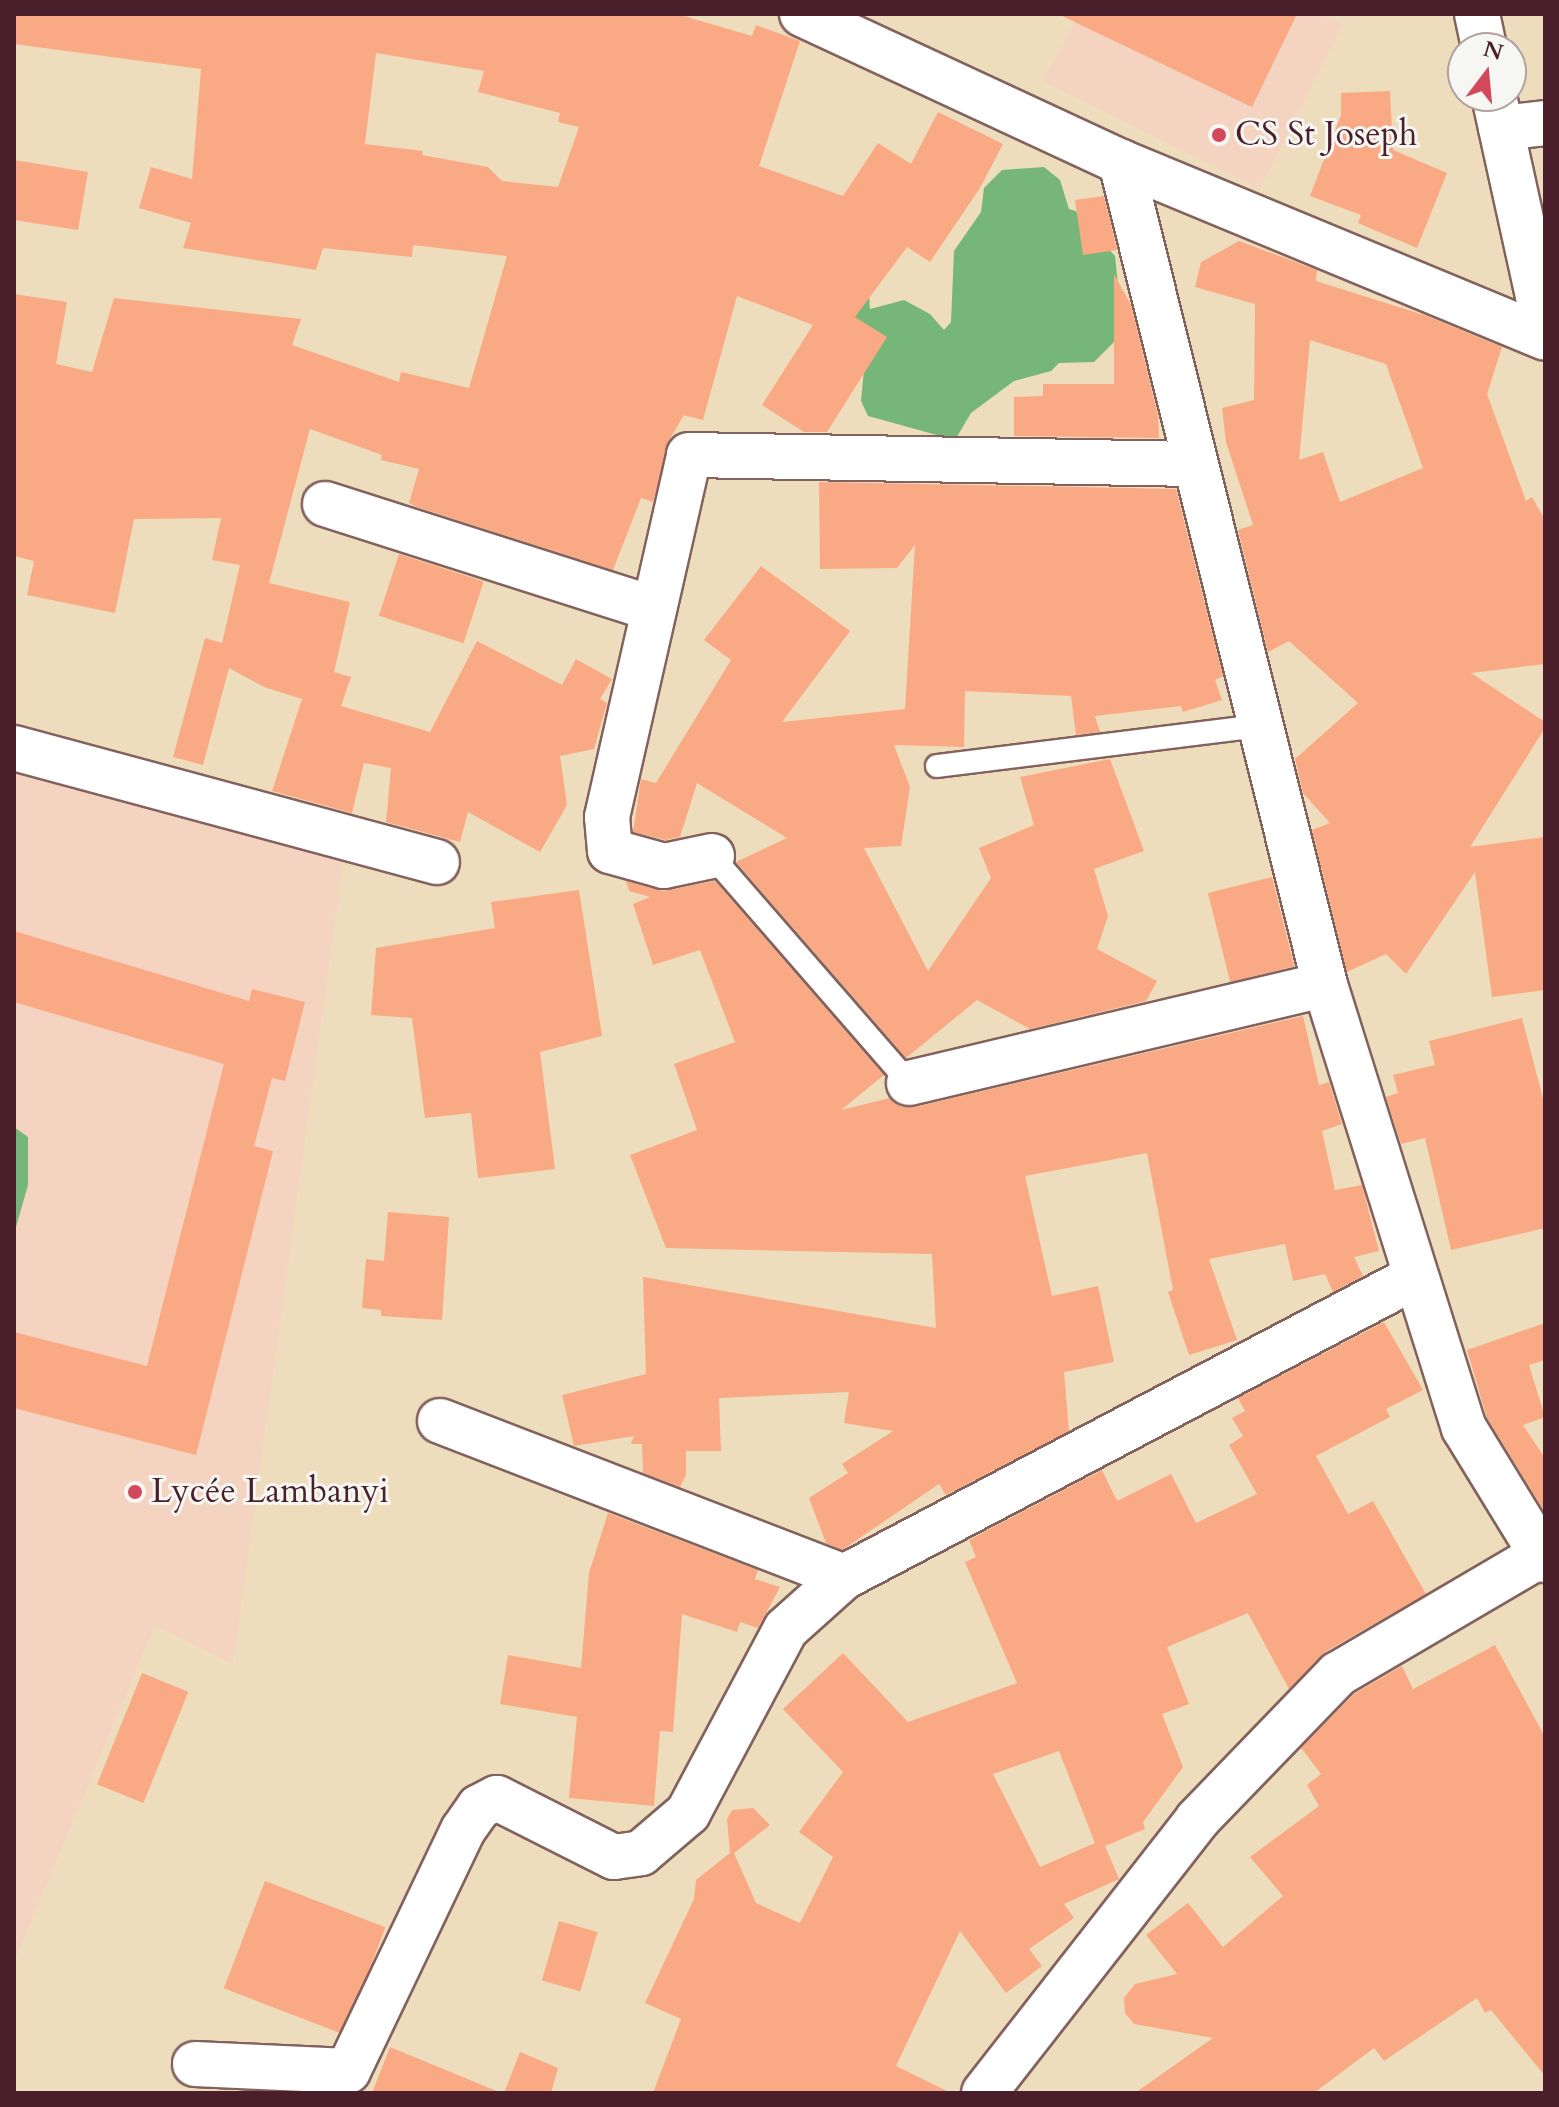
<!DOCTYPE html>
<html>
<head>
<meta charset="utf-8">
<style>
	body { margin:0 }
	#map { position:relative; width:1559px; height:2107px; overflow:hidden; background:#eeddbc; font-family:Cardo,serif }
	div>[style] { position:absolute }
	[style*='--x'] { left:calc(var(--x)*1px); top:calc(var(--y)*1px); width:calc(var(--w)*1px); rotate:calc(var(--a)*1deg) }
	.built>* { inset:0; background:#f4d3c0 }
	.forest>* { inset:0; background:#76b779 }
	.building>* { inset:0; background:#faa985; transform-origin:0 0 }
	.roads { filter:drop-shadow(2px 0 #83625e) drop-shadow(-2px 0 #83625e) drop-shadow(0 2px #83625e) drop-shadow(0 -2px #83625e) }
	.service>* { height:22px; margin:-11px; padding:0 11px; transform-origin:11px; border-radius:11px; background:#fff }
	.minor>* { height:44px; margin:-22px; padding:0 22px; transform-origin:22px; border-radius:22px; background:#fff }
	.tertiary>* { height:44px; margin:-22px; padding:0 22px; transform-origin:22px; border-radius:22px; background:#fff }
	.dots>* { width:22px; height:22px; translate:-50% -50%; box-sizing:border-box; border:4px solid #f6f6f2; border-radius:50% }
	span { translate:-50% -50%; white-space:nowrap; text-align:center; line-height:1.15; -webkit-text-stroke:6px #f6f6f2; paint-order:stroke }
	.poi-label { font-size:34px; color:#4a1f2b }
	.left { translate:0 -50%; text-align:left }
	.frame { position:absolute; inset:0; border:16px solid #4a1f2b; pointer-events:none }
	.north { position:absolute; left:1447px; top:32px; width:80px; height:80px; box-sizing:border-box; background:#f6f6f2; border:2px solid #b1a0a2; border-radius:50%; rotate:16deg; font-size:22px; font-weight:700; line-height:32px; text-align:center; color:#4a1f2b }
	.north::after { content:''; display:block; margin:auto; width:28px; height:36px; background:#d1495b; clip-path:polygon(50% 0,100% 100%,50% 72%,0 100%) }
</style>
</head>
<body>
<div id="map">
	<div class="built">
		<i style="clip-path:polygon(1079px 14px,1320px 14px,1343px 25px,1260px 189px,1043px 81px)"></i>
		<i style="clip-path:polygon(14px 762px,344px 856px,233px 1664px,155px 1625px,14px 1962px)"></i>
	</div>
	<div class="forest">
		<i style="clip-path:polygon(1044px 167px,1060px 180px,1069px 209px,1098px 218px,1103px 243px,1115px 256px,1123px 333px,1094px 362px,1059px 363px,1051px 371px,1014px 381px,971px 413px,955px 440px,868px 416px,861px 401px,867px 339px,843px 324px,868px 282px,870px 309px,904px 300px,930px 314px,944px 330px,951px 322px,954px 251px,981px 212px,984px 188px,1002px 170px)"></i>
		<i style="clip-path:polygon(14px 1127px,28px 1137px,28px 1185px,14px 1234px)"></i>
	</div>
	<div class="building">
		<i style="clip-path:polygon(evenodd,14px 14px,677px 14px,752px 36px,756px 25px,800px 41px,759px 166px,843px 196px,878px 143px,911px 164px,938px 112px,1003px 144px,980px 188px,930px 262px,907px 247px,855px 317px,887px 337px,827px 432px,804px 432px,762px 405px,813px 325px,737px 296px,703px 420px,684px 415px,669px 440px,653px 502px,641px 498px,613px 570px,417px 507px,409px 503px,419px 469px,381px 460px,382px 455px,310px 429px,269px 583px,350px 602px,334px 672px,351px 677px,341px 706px,430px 732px,477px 641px,562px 685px,576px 659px,612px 679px,600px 699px,607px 703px,594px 749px,560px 756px,567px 805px,540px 852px,468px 812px,460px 842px,386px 822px,391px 768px,364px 763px,352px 813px,272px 791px,302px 699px,264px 687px,229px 668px,203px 765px,173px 757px,205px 638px,222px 643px,240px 565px,212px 560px,221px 518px,134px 519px,115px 613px,27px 595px,34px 561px,14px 556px,14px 294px,67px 302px,56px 364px,92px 372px,114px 298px,301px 319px,292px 345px,399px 382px,401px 372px,469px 388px,507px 256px,413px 245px,412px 257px,323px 248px,316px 270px,183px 248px,191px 223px,139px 208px,151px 167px,192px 179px,201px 69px,14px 44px,14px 14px,376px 53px,484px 71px,478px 92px,560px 113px,558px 122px,579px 127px,558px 187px,502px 181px,488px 167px,422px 155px,423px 151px,365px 144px,376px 53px)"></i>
		<i style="clip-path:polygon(1058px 14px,1297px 14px,1252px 107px)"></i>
		<i style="clip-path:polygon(1390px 91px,1393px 150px,1447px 173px,1417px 248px,1358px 223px,1361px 215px,1310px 196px,1341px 115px,1341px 93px)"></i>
		<i style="clip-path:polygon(14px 160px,88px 172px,78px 230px,14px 220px)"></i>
		<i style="clip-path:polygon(1104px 196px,1117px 250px,1083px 255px,1075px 200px)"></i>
		<i style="clip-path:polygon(evenodd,1239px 241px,1317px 270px,1316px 281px,1427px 316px,1502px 347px,1487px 394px,1526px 501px,1532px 497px,1545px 520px,1545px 664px,1471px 673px,1545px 722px,1545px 728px,1470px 847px,1545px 837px,1545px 990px,1492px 997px,1475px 872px,1406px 974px,1386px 954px,1347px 972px,1312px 830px,1330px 823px,1303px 793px,1295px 759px,1358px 703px,1289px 641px,1268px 652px,1238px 530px,1253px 525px,1226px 442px,1222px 408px,1254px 400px,1255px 304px,1195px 287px,1201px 262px,1239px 241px,1310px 340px,1386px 364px,1423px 468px,1340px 502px,1323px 452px,1299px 460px,1310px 340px)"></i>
		<i style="clip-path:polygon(1114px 274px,1131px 305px,1158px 416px,1159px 438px,1014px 436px,1014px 397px,1043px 396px,1043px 384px,1114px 384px)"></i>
		<i style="clip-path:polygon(819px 482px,1176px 489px,1223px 676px,1215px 680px,1222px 700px,1183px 712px,1181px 706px,1095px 716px,1100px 732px,1076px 735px,1071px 696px,965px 691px,964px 747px,894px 745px,910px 787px,901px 846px,864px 848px,928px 971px,991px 878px,979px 848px,1034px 825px,1020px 777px,1110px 759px,1144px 851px,1094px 869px,1108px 916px,1097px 949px,1157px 981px,1146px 1001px,1030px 1029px,977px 1000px,906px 1058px,736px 862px,787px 838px,697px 783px,680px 837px,665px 840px,633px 832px,641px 779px,656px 783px,731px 660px,704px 640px,761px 566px,850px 631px,782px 722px,905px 709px,915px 545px,897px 568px,820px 569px)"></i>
		<i style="left:399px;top:554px;width:89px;height:65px;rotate:18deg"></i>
		<i style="left:1272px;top:877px;width:92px;height:66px;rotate:76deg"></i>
		<i style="clip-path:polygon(626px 881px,663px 891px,715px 881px,884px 1075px,841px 1110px,890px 1098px,901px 1107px,915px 1107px,1303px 1016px,1319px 1085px,1329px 1082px,1342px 1124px,1322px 1131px,1335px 1190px,1362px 1185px,1379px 1251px,1354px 1257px,1363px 1276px,1333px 1292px,1325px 1274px,1293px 1281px,1285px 1244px,1209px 1259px,1237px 1340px,1189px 1355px,1168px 1292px,1173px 1290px,1147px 1153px,1025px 1176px,1052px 1296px,1098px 1286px,1114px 1362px,1064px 1372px,1069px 1431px,946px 1495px,939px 1484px,842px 1550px,826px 1543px,809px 1498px,848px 1473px,842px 1464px,893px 1431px,844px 1423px,849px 1392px,719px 1398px,721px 1451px,686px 1451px,686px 1475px,680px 1487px,643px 1473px,642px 1444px,631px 1444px,634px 1436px,574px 1446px,562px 1395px,646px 1374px,643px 1277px,936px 1328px,932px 1254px,666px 1248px,630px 1155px,697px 1130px,674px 1064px,735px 1042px,700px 950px,653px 965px,633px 904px,650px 897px,629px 891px)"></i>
		<i style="clip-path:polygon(579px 890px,602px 1036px,540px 1052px,555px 1169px,478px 1178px,471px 1113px,425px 1118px,412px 1018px,371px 1015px,376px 948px,495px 928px,491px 902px)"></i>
		<i style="clip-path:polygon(14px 931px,249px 1001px,252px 989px,305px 1002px,285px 1081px,272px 1078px,254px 1146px,273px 1151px,196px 1455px,14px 1408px,14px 1332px,147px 1366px,224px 1064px,14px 1002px)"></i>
		<i style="clip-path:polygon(1522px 1018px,1545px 1106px,1545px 1228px,1451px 1250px,1425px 1138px,1401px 1144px,1386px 1097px,1398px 1093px,1393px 1075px,1435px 1065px,1429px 1041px)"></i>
		<i style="clip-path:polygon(388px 1212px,449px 1217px,442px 1320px,381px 1316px,381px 1310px,362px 1308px,366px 1259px,384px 1261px)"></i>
		<i style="clip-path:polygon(evenodd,1384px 1322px,1423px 1390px,1386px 1409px,1390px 1417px,1316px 1456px,1348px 1514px,1373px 1501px,1426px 1594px,1325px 1652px,1289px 1689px,1248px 1613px,1167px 1647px,1189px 1704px,1162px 1714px,1183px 1767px,1143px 1822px,1145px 1829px,1105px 1846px,1119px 1879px,1064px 1904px,1074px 1918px,1029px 1949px,1042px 1966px,1006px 1993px,960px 1931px,896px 2066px,951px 2093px,653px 2093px,681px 2019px,645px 2003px,694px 1899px,696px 1880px,730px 1853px,727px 1819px,732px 1810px,753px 1808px,770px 1825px,734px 1853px,756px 1903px,800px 1923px,833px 1857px,799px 1832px,843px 1772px,783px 1709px,843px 1653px,908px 1722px,1017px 1683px,965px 1562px,976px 1557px,969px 1540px,1102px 1470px,1117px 1501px,1171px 1474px,1196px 1523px,1257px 1494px,1229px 1445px,1243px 1436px,1232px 1418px,1245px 1411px,1238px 1398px,1384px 1322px,1059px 1751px,1095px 1843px,1040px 1867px,993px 1774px,1059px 1751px)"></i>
		<i style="clip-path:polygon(1545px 1323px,1545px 1360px,1529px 1365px,1545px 1417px,1523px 1425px,1545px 1458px,1545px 1512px,1487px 1418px,1467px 1350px)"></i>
		<i style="clip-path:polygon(608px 1513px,758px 1570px,755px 1579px,780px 1587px,758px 1628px,740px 1622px,737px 1632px,682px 1614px,673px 1732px,660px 1731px,654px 1806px,569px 1798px,577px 1717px,500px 1704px,508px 1655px,581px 1668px,589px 1573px)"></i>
		<i style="clip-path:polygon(1495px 1645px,1545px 1737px,1545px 2076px,1491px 2010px,1485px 2013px,1477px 1998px,1384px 2061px,1374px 2048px,1314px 2093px,1135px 2093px,1213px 2038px,1134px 2024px,1125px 2013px,1124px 1998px,1135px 1984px,1177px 1974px,1146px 1935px,1188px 1903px,1223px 1947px,1283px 1896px,1250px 1857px,1319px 1806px,1307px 1785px,1321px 1774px,1301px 1748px,1354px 1694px,1402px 1666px,1413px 1689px)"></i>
		<i style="left:142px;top:1673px;width:50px;height:120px;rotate:22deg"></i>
		<i style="left:265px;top:1881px;width:129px;height:115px;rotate:21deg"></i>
		<i style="left:559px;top:1921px;width:40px;height:62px;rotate:16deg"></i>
		<i style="clip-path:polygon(390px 2047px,499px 2092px,499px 2093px,372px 2093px)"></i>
		<i style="clip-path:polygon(520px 2052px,558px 2068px,551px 2093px,504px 2093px)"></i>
	</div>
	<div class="roads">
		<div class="service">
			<i style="--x:937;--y:766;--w:325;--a:-7.1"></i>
			<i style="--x:712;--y:856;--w:301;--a:49"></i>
		</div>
		<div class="minor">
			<i style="--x:802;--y:14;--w:352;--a:24.9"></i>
			<i style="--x:1121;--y:162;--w:459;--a:22.5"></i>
			<i style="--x:1501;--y:128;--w:44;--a:-6.5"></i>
			<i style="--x:1121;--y:162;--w:848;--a:76.08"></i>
			<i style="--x:1325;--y:985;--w:464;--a:72.6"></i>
			<i style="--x:1464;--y:1428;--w:155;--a:58.5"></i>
			<i style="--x:325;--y:504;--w:345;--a:17.7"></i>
			<i style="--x:14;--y:748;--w:438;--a:15.1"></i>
			<i style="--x:712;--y:856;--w:49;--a:168.2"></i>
			<i style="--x:664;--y:866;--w:56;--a:-164.5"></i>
			<i style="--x:610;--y:851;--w:34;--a:-95"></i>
			<i style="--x:607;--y:817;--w:371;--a:-77.2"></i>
			<i style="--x:689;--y:455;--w:504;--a:1.02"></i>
			<i style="--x:909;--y:1083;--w:427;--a:-13.3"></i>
			<i style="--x:440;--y:1421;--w:433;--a:21.1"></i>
			<i style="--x:195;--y:2064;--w:153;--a:2.6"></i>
			<i style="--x:348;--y:2071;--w:267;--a:-64.5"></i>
			<i style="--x:463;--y:1830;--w:28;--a:-55"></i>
			<i style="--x:479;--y:1807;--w:20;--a:-27"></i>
			<i style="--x:497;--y:1798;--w:131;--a:26.8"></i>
			<i style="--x:614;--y:1857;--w:27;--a:-8"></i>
			<i style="--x:641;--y:1853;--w:62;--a:-40.4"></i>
			<i style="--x:688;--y:1813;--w:208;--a:-62"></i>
			<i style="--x:786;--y:1629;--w:78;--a:-41.9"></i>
			<i style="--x:844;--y:1577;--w:645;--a:-27.72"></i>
			<i style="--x:984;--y:2093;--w:346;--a:-52"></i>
			<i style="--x:1197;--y:1820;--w:203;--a:-46"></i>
			<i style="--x:1338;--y:1674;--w:233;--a:-30.4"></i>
		</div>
		<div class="tertiary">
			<i style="--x:1477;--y:14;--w:35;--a:78"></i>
			<i style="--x:1494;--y:96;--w:238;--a:77.6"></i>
		</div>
	</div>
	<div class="dots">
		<i style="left:1219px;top:135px;background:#d1495b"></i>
		<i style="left:135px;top:1492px;background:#d1495b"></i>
	</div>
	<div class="poi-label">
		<span class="left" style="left:1235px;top:135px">CS St Joseph</span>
		<span class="left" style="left:151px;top:1492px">Lycée Lambanyi</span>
	</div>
	<div class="frame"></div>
	<div class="north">N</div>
</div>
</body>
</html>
